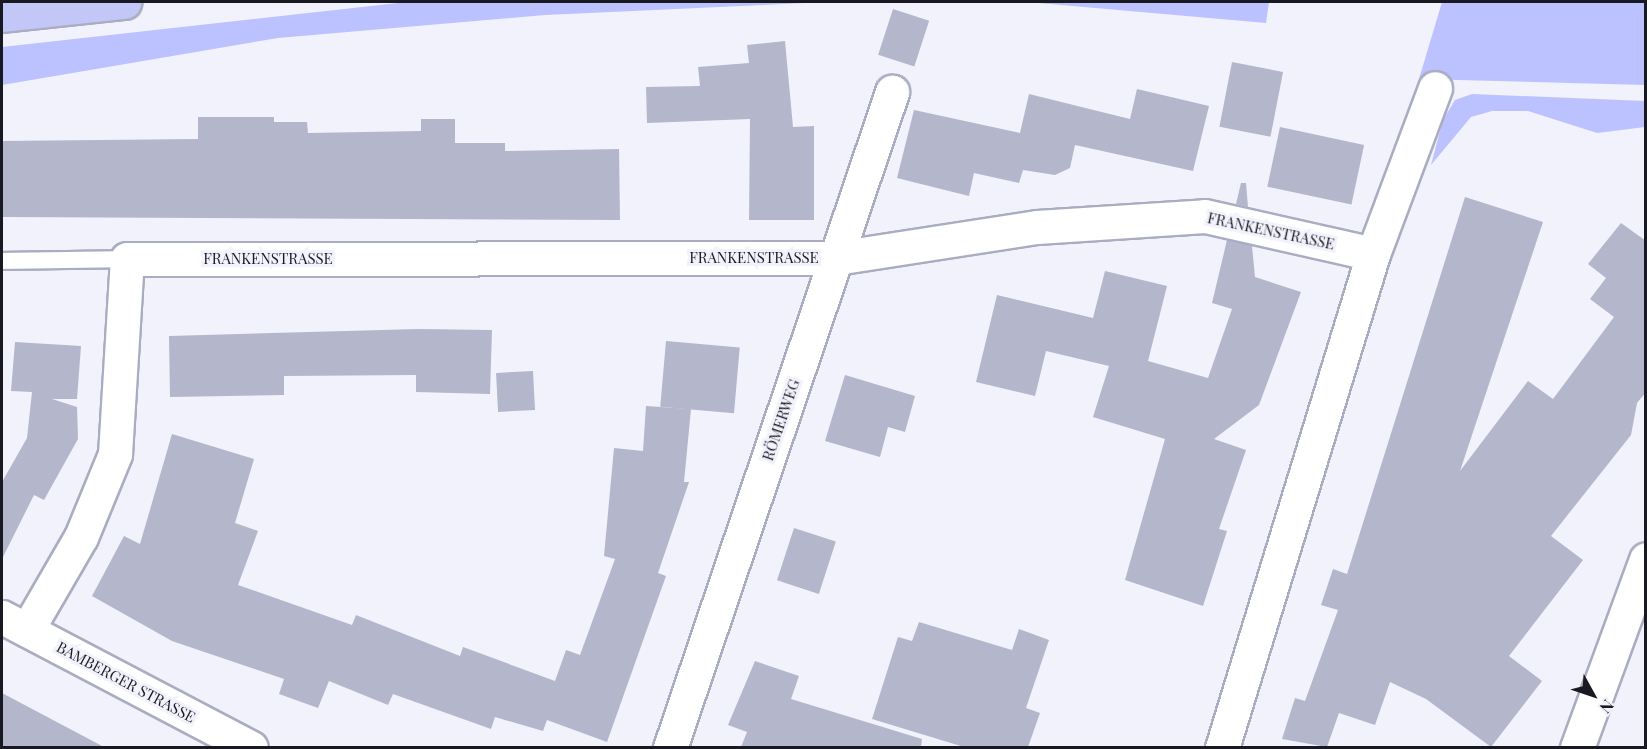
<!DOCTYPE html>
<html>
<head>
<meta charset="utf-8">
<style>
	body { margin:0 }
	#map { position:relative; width:1647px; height:749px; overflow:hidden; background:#f1f2fb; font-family:"Playfair Display",serif }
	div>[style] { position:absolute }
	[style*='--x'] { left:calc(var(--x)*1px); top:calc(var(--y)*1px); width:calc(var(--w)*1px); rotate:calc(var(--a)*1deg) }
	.green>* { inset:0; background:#bcc2ff }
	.building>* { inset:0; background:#b4b6cc; transform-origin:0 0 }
	.roads { filter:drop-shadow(2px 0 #aaadc2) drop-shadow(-2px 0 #aaadc2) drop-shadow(0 2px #aaadc2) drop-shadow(0 -2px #aaadc2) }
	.lane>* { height:16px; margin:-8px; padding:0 8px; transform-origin:8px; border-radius:8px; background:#fff }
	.street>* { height:33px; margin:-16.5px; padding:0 16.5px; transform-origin:16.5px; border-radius:16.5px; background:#fff }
	.primary>* { height:33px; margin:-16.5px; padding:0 16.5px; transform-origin:16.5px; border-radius:16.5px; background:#c3c7f7 }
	span { translate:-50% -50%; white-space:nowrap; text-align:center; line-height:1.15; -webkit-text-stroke:6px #f1f2fb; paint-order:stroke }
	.street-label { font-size:15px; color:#191a21 }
	.frame { position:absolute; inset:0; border:3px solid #191a21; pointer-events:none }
	.north { position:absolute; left:1563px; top:665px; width:60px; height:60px; -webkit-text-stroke:4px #f1f2fb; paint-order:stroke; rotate:130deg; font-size:16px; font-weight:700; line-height:24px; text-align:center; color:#191a21 }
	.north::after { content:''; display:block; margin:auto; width:21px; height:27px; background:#191a21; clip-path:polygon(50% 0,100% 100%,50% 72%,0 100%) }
</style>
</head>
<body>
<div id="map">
	<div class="green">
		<i style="clip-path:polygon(407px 2px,828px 2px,545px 15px,278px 38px,2px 85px,2px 47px)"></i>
		<i style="clip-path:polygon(1027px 2px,1269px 2px,1266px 23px)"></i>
		<i style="clip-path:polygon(1442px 2px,1645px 2px,1645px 85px,1419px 79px)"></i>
		<i style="clip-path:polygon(1472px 94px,1645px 101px,1645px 127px,1597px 133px,1528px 111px,1492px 111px,1471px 117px,1431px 165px,1443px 120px,1455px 100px)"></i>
	</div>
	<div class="building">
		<i style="left:893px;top:9px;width:38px;height:48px;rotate:18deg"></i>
		<i style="clip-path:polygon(785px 41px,793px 127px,814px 126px,814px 220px,749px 220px,750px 119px,647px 123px,646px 87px,700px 86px,698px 67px,749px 63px,747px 45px)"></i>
		<i style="left:1232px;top:62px;width:52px;height:66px;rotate:11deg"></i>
		<i style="clip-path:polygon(1137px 89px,1209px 106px,1193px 171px,1075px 145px,1070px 168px,1055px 175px,1023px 170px,1019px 183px,974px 173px,969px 196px,897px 178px,914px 110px,1020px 133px,1029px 94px,1130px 119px)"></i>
		<i style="clip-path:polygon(198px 117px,274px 117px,274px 122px,307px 122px,308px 133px,421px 131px,421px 119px,455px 119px,455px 143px,505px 143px,505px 151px,619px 149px,620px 220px,2px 217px,2px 141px,198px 139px)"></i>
		<i style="left:1280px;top:127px;width:86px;height:61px;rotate:12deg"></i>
		<i style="clip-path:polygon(1241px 183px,1246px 183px,1248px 207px,1236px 204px)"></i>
		<i style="clip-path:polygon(1465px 197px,1543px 222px,1460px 471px,1528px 381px,1553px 399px,1614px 317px,1590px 299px,1606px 278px,1588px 264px,1621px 223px,1646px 241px,1646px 392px,1637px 403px,1631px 435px,1551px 536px,1583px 560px,1509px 656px,1542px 681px,1491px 747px,1426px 699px,1390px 682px,1375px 725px,1339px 713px,1327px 747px,1282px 739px,1295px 698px,1305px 701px,1338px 610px,1321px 605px,1333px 569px,1347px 574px)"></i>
		<i style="clip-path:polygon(1227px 240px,1252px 246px,1255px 277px,1301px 292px,1259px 405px,1214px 439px,1246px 450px,1219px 529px,1227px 531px,1203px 606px,1125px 580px,1165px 439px,1093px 417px,1109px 366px,1046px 351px,1035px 396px,976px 382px,997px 295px,1093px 318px,1105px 271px,1167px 286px,1148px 361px,1208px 378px,1232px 309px,1212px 303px)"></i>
		<i style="clip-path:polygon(418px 329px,492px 330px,490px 394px,416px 392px,416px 375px,284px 376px,284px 395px,170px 397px,169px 336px)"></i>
		<i style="left:666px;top:341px;width:74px;height:66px;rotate:5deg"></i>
		<i style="clip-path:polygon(15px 342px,81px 346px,77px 399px,52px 399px,77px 407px,78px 439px,44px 500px,34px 495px,2px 559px,2px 482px,27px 438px,32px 392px,11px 391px)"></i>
		<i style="left:533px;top:371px;width:39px;height:37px;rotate:87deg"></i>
		<i style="clip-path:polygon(845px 375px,915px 396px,905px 432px,888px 427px,880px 457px,825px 441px)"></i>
		<i style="clip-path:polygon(646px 406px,691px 409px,684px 482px,689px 482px,658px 573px,666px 576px,607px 742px,547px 720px,543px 731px,495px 717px,491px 729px,393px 694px,388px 705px,329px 681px,318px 708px,279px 694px,284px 679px,172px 641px,92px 596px,124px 536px,140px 544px,172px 434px,254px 459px,235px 523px,258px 531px,238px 585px,352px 625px,356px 615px,460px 656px,463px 647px,555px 681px,566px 650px,580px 655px,615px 559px,604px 556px,614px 448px,643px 451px)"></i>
		<i style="left:794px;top:528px;width:44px;height:55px;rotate:18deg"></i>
		<i style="clip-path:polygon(919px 622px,1012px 650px,1019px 629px,1049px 640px,1026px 708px,1040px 713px,1028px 747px,964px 747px,872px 719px,898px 637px,912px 641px)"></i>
		<i style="clip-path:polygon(755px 661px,799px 676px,791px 699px,922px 739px,921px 747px,741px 747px,747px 732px,728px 725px)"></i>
		<i style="clip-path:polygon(2px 693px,104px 747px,2px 747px)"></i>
	</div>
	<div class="roads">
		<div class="lane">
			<i style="--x:2;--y:261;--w:125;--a:-0.9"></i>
		</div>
		<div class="street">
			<i style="--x:2;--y:617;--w:281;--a:27.7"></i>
			<i style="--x:27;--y:630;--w:108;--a:-59.9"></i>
			<i style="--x:81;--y:537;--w:90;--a:-67.7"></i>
			<i style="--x:115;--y:454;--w:195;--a:-86.5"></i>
			<i style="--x:127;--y:259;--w:709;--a:-0.08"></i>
			<i style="--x:836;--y:258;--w:203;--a:-8.8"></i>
			<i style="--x:1037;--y:227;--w:168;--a:-3.7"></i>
			<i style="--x:1205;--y:216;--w:172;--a:12.7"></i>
			<i style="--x:670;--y:748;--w:693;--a:-71.3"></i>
			<i style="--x:1222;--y:748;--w:517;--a:-73"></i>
			<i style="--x:1373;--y:254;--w:177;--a:-69.5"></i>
			<i style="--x:1577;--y:748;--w:201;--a:-69.9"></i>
		</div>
		<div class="primary">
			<i style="--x:2;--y:15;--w:123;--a:-6.1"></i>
		</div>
	</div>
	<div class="street-label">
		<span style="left:1271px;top:231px;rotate:12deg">FRANKENSTRASSE</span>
		<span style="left:754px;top:258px">FRANKENSTRASSE</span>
		<span style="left:268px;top:259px">FRANKENSTRASSE</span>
		<span style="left:781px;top:420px;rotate:-71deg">RÖMERWEG</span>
		<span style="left:126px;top:682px;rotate:28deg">BAMBERGER STRASSE</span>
	</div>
	<div class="frame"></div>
	<div class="north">N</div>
</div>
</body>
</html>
